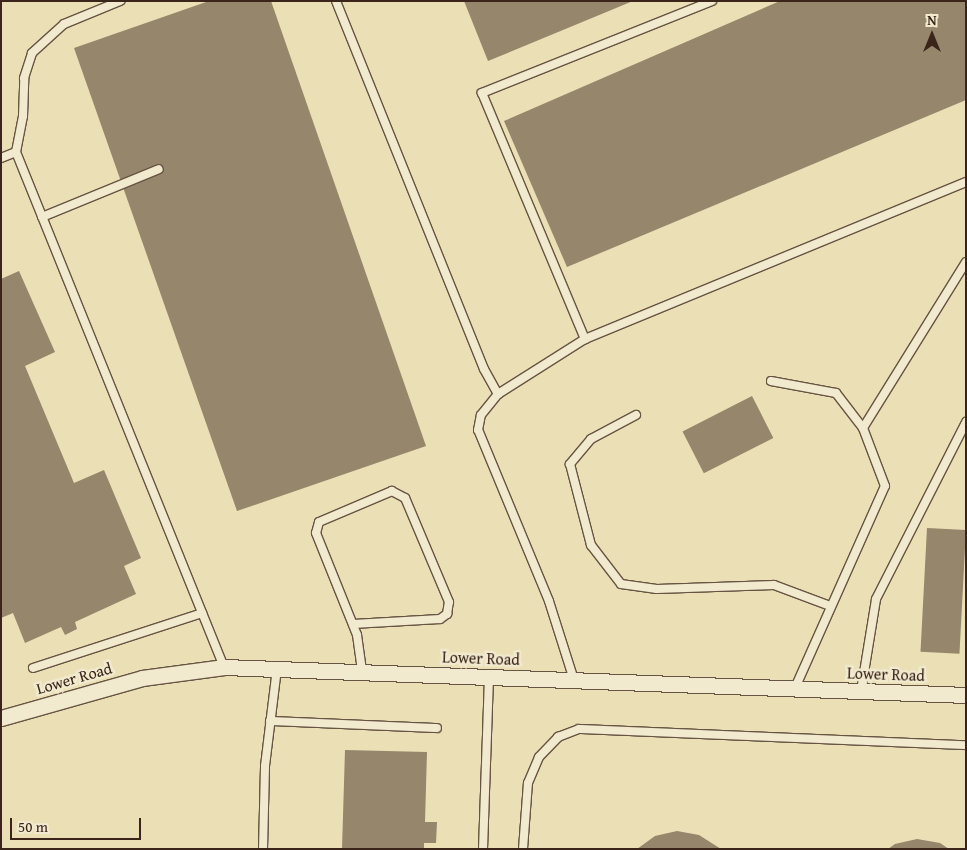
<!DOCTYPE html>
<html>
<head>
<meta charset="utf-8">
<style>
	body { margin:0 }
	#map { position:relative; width:967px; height:850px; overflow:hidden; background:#eadfb5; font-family:"Gentium Book Plus",serif }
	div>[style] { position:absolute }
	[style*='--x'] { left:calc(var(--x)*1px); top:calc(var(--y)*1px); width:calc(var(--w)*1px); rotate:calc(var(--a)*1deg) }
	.building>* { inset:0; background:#96866b; transform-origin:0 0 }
	.roads { filter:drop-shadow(1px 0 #675442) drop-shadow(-1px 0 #675442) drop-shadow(0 1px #675442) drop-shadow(0 -1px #675442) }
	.service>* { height:8px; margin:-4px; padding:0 4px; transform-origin:4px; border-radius:4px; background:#f1eacf }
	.minor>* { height:15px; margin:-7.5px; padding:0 7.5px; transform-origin:7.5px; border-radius:7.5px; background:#f1eacf }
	span { translate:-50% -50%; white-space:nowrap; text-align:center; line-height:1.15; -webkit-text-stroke:5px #f1eacf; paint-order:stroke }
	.street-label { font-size:16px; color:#3b251b }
	.frame { position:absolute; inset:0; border:2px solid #3b251b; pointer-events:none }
	.north { position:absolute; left:907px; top:10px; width:50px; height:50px; -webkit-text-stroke:4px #f1eacf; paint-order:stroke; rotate:0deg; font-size:14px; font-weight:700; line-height:20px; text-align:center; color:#3b251b }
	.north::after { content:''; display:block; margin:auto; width:18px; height:22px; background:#3b251b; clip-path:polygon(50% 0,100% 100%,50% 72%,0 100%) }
	.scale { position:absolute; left:10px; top:818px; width:131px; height:22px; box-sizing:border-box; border:2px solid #3b251b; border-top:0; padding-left:6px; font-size:15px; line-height:18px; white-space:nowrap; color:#3b251b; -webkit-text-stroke:4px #f1eacf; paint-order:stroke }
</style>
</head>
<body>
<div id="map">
	<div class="building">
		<i style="clip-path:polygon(209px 1px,271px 1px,426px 446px,237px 511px,74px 48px)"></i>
		<i style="clip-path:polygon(464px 1px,633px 1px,488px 61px)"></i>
		<i style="clip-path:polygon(780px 1px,966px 1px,966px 100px,567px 267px,504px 121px)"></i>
		<i style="clip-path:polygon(19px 271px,55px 352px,25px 366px,74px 483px,104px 470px,141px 558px,124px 566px,136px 594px,75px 622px,77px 629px,65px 635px,61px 627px,25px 643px,13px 613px,1px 618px,1px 279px)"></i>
		<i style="left:752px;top:396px;width:47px;height:78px;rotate:63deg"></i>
		<i style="left:927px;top:528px;width:39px;height:124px;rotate:3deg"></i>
		<i style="clip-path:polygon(345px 750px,427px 752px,425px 822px,437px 822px,436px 843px,424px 843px,424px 849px,342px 849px)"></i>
		<i style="clip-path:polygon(677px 831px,699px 835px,721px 849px,637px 849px,655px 836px)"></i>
		<i style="clip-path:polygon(917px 839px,940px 843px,949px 849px,888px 849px,895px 844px)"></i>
	</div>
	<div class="roads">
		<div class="service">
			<i style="--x:336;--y:1;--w:397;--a:68.1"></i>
			<i style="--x:484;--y:369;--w:29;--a:61"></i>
			<i style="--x:712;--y:1;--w:248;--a:158.2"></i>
			<i style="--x:482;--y:93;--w:267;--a:67.3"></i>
			<i style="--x:585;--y:339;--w:412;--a:-22.4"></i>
			<i style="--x:16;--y:152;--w:555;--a:68.01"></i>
			<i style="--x:1;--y:158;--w:16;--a:-22"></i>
			<i style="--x:16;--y:152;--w:37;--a:-79"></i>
			<i style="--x:23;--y:116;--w:38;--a:-88"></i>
			<i style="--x:24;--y:78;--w:26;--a:-72"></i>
			<i style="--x:32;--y:53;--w:43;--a:-42.2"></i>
			<i style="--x:64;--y:24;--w:61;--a:-22.3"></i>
			<i style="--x:42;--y:217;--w:126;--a:-22.3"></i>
			<i style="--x:771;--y:381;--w:66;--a:10.5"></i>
			<i style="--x:836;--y:393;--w:44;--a:52.4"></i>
			<i style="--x:636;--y:415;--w:51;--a:151.9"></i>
			<i style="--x:591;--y:439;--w:33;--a:130"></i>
			<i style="--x:570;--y:464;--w:84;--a:75.5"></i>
			<i style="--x:591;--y:545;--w:49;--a:52.4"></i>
			<i style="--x:621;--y:584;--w:36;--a:8"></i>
			<i style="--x:657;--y:589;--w:117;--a:-2"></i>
			<i style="--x:774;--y:585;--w:60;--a:20.6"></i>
			<i style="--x:353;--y:624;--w:87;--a:-3.3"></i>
			<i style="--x:440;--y:619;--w:9;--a:-36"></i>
			<i style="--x:447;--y:614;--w:12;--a:-81"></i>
			<i style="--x:449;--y:602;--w:113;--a:-112.9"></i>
			<i style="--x:405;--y:498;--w:15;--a:-152"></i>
			<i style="--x:392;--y:491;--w:79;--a:157"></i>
			<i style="--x:319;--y:522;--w:11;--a:105"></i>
			<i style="--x:316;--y:533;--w:110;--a:68.1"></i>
			<i style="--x:357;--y:635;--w:36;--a:82"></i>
			<i style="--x:33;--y:668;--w:178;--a:-18"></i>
			<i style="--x:574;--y:680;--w:83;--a:-107.6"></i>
			<i style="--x:549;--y:601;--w:185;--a:-112.5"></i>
			<i style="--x:478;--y:430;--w:15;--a:-79"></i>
			<i style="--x:481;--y:415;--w:27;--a:-51"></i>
			<i style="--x:498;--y:394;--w:103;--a:-32.3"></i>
			<i style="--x:795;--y:688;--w:221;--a:-66"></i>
			<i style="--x:885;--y:486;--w:62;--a:-110.8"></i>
			<i style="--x:863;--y:428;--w:195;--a:-58.2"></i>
			<i style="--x:861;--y:691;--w:93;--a:-80.7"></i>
			<i style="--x:876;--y:599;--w:199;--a:-63"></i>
			<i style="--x:270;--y:721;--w:167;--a:2.4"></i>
			<i style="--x:263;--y:849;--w:83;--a:-88.6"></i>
			<i style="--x:265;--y:766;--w:99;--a:-83"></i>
			<i style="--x:483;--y:849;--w:173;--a:-88"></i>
			<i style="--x:523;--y:849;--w:66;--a:-85.7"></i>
			<i style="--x:528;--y:783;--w:28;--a:-67"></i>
			<i style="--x:539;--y:757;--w:28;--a:-46"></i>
			<i style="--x:558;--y:737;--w:22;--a:-21"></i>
			<i style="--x:579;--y:729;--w:387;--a:2.4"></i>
		</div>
		<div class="minor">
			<i style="--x:1;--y:718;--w:147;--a:-15.8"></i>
			<i style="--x:142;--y:678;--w:83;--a:-7.6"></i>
			<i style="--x:224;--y:667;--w:743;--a:2.16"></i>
		</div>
	</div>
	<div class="street-label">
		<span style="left:481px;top:658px;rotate:2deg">Lower Road</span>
		<span style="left:886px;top:674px;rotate:2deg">Lower Road</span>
		<span style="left:74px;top:678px;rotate:-16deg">Lower Road</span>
	</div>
	<div class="frame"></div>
	<div class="north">N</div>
	<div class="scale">50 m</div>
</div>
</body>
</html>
